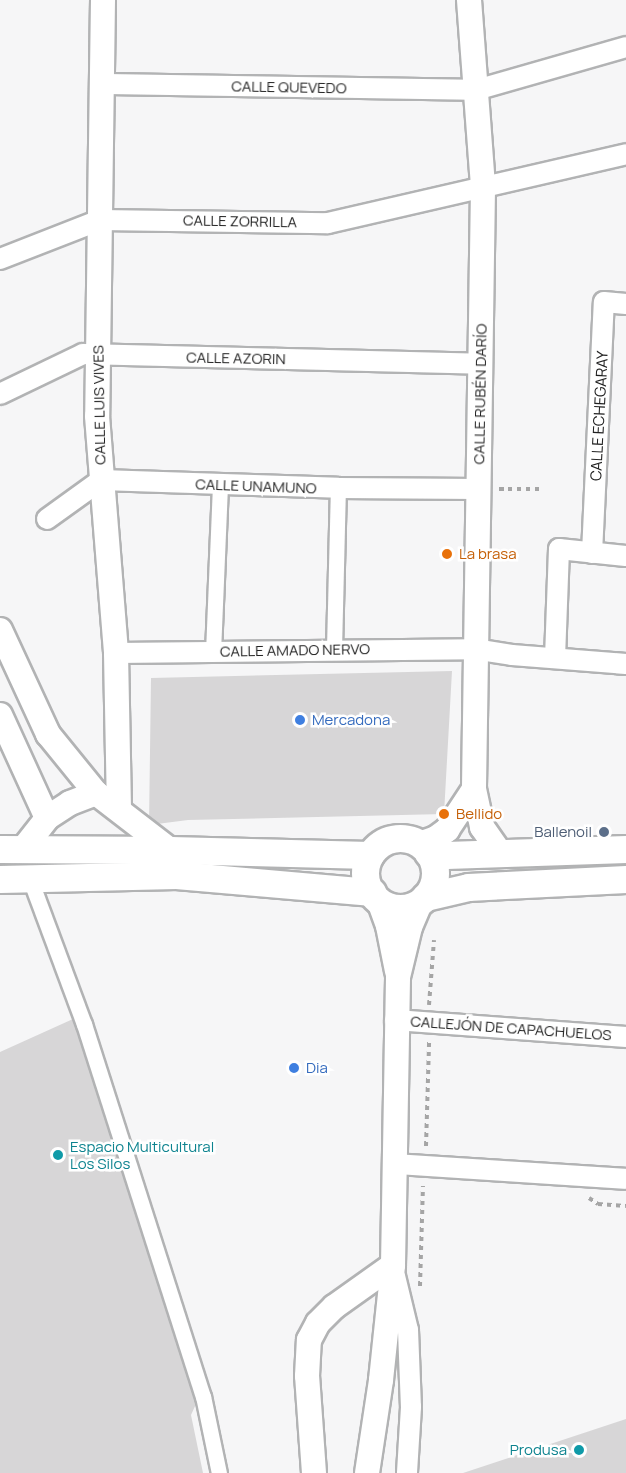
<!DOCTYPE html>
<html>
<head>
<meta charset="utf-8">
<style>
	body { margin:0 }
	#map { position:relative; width:626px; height:1473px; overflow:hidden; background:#f6f6f7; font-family:Manrope,sans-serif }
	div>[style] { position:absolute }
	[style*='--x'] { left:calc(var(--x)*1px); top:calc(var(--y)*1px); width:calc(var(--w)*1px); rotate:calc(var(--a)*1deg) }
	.building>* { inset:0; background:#d7d6d7 }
	.path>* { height:4px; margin-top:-2px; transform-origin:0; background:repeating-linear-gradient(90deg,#a5a5a5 0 4.5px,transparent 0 9px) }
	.roads { filter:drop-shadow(2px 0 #b2b3b4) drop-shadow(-2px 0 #b2b3b4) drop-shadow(0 2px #b2b3b4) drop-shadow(0 -2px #b2b3b4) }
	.pedestrian>* { height:15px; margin:-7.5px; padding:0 7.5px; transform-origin:7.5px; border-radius:7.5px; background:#fff }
	.minor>* { height:20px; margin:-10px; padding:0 10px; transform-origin:10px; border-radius:10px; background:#fff }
	.tertiary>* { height:24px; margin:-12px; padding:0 12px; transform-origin:12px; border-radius:12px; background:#fff }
	.secondary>* { height:27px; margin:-13.5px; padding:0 13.5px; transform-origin:13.5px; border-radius:13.5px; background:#fff }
	.secondary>.ring { margin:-13.5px; padding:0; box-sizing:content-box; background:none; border:27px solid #fff; border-radius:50% }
	.dots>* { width:16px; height:16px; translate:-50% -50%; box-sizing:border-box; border:3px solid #fff; border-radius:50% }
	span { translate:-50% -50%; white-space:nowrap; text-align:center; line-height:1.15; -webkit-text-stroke:5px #fff; paint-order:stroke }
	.street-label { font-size:15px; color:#212121 }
	.food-label { font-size:15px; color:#c56008 }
	.left { translate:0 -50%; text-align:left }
	.shop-label { font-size:15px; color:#366cbe }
	.service-label { font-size:15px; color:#4e5e75 }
	.right { translate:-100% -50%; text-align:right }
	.culture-label { font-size:15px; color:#0d838f }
</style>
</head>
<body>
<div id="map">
	<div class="building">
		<i style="clip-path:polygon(452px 671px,444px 814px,188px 820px,149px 825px,151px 678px)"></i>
		<i style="clip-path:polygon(73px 1019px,149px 1257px,195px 1390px,196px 1404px,191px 1415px,203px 1473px,0 1473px,0 1052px)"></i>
		<i style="clip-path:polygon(626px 1419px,626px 1473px,463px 1473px)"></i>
	</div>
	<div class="path">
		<i style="--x:499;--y:489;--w:45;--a:0"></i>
		<i style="--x:429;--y:1005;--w:65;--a:-85.6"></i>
		<i style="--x:426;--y:1146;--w:104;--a:-88.3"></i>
		<i style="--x:589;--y:1198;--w:11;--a:34"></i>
		<i style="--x:598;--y:1204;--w:28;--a:4"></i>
		<i style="--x:420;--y:1286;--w:100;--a:-88.3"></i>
	</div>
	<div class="roads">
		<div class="pedestrian">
			<i style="--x:334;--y:649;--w:161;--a:-88.6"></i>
			<i style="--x:213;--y:652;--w:168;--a:-87.6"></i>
			<i style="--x:30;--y:879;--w:155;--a:69.6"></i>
			<i style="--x:84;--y:1024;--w:391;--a:72.3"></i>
			<i style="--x:203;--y:1396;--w:79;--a:78.3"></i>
		</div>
		<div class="minor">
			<i style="--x:101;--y:84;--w:375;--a:0.9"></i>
			<i style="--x:476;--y:90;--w:156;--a:-16"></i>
			<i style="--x:0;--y:259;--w:107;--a:-21.3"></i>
			<i style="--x:100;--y:220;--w:228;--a:0.8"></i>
			<i style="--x:328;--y:223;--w:306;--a:-13"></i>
			<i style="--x:0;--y:394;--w:92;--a:-25.7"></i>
			<i style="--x:83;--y:354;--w:398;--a:1.4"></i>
			<i style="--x:47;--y:519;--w:67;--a:-35.8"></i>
			<i style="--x:101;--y:480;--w:237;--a:1.9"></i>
			<i style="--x:338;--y:488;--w:140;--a:0.4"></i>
			<i style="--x:592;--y:553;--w:251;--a:-87.3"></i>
			<i style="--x:604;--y:302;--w:22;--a:5"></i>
			<i style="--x:116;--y:653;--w:358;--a:-0.6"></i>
			<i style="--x:474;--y:649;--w:38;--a:9"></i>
			<i style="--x:512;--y:655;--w:114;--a:4.5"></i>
			<i style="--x:555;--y:658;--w:109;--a:-87.9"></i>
			<i style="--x:559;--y:549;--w:67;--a:6"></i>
			<i style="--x:395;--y:1020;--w:232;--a:4.2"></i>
			<i style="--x:396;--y:1164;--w:230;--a:3.7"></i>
			<i style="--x:395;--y:1276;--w:56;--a:76.5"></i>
			<i style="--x:408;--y:1330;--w:77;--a:87.8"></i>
			<i style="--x:411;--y:1407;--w:66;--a:93.5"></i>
		</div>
		<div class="tertiary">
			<i style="--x:103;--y:0;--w:416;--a:90.8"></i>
			<i style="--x:97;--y:416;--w:238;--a:85.4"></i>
			<i style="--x:116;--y:653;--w:156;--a:88.9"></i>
			<i style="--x:469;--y:0;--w:189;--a:85.7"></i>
			<i style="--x:483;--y:188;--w:601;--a:90.86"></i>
			<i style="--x:474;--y:789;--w:39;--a:78"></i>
			<i style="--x:482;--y:827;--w:32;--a:55"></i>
			<i style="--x:0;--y:630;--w:115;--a:65.2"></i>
			<i style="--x:48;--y:734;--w:76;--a:50.9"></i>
			<i style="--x:96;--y:793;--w:93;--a:37.6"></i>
			<i style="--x:0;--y:715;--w:113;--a:65.5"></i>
			<i style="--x:419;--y:844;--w:18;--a:-19"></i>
			<i style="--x:436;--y:838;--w:14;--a:-36"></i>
			<i style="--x:447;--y:830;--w:49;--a:-56.6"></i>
			<i style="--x:23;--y:849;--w:39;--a:-52"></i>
			<i style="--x:47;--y:818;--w:27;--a:-33"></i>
			<i style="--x:70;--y:803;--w:28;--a:-21"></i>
			<i style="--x:379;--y:901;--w:27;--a:70"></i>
			<i style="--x:388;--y:926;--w:46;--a:78.7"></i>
			<i style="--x:314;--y:1473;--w:97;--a:-94.1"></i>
			<i style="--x:307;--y:1376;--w:36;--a:-87"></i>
			<i style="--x:309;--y:1340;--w:19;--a:-62"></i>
			<i style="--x:318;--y:1323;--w:23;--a:-45"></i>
			<i style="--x:334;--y:1307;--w:72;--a:-35.4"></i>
			<i style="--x:367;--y:1473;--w:94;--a:-81.4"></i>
			<i style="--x:381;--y:1380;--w:116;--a:-84"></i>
			<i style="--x:393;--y:1265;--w:288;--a:-89"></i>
			<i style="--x:398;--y:977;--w:51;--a:-76.5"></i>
			<i style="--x:410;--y:927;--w:28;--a:-67"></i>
		</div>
		<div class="secondary">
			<i class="ring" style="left:365px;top:838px;width:43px;height:43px"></i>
			<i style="--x:0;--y:849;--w:170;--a:0.3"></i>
			<i style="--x:170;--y:850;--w:200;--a:1.4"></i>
			<i style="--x:428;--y:853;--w:18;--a:6"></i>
			<i style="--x:446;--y:855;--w:180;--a:-1.9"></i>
			<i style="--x:0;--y:879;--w:176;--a:-1.3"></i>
			<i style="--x:176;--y:875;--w:197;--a:5"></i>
			<i style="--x:425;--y:897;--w:44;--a:-13.1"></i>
			<i style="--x:468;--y:887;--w:158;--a:-2.9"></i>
		</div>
	</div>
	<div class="dots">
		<i style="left:447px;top:554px;background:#e8710a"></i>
		<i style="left:300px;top:720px;background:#3f7fe0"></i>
		<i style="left:444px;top:814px;background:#e8710a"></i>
		<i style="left:604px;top:832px;background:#5c6f8a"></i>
		<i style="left:294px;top:1068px;background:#3f7fe0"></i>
		<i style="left:58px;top:1155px;background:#0f9aa8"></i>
		<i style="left:579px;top:1450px;background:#0f9aa8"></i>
	</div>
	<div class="street-label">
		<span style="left:289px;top:87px;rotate:1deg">CALLE QUEVEDO</span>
		<span style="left:240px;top:221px;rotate:1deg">CALLE ZORRILLA</span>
		<span style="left:236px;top:358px;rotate:1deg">CALLE AZORIN</span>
		<span style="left:480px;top:394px;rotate:-89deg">CALLE RUBÉN DARÍO</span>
		<span style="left:99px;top:405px;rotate:-91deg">CALLE LUIS VIVES</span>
		<span style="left:599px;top:416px;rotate:-87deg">CALLE ECHEGARAY</span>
		<span style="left:256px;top:486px;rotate:2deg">CALLE UNAMUNO</span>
		<span style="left:295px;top:650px;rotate:-1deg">CALLE AMADO NERVO</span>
		<span style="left:511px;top:1028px;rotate:4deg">CALLEJÓN DE CAPACHUELOS</span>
	</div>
	<div class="food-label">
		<span class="left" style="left:459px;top:554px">La brasa</span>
		<span class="left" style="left:456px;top:814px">Bellido</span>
	</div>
	<div class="shop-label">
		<span class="left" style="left:312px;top:720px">Mercadona</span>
		<span class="left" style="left:306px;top:1068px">Dia</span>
	</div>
	<div class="service-label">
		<span class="right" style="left:592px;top:832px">Ballenoil</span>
	</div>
	<div class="culture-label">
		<span class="left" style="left:70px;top:1155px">Espacio Multicultural<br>Los Silos</span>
		<span class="right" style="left:567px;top:1450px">Produsa</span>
	</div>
</div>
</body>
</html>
